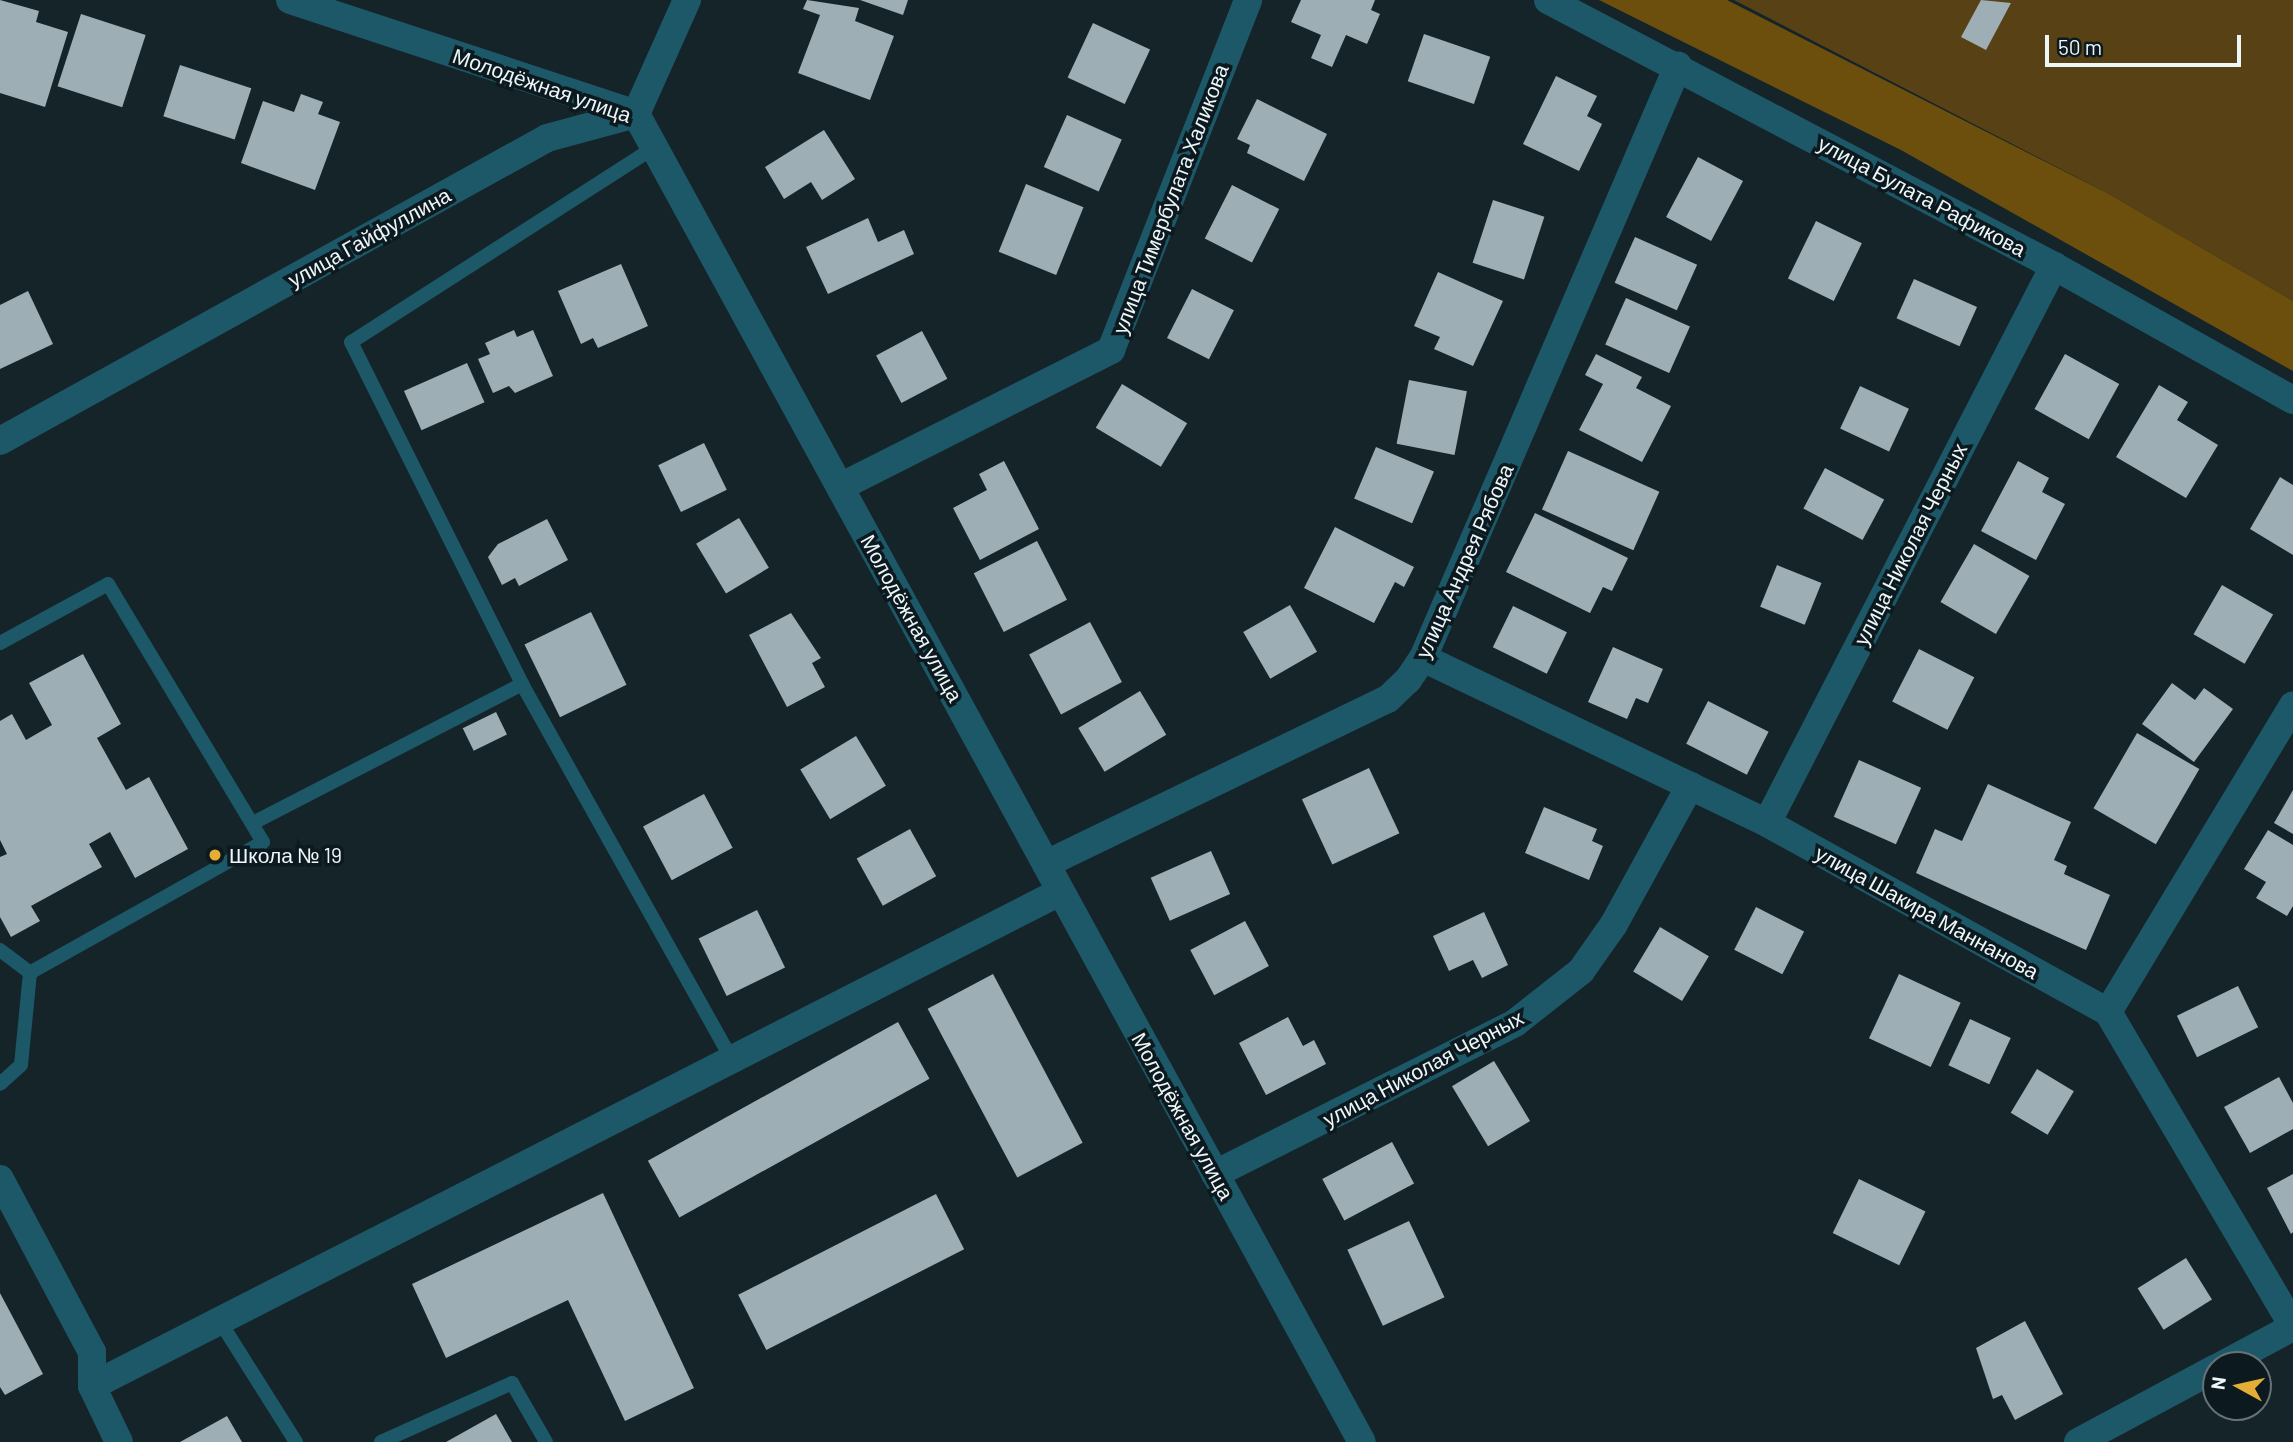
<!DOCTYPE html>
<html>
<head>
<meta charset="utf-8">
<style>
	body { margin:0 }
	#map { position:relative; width:2293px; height:1442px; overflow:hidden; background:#152429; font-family:Barlow,sans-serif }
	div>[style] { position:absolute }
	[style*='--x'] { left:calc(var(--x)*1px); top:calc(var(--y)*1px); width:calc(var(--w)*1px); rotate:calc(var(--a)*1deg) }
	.green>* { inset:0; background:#584215 }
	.forest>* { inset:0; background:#6c4f0d }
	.building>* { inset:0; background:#9daeb4; transform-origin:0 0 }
	.lane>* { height:14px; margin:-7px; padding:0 7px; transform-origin:7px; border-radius:7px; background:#1d5869 }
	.street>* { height:28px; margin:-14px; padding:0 14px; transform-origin:14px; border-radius:14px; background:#1d5869 }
	.dots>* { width:19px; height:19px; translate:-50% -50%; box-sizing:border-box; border:4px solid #0c1a1f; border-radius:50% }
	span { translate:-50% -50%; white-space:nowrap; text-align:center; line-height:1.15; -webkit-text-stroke:7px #0c1a1f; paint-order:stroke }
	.street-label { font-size:21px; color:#edf6f9 }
	.poi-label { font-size:21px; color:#edf6f9 }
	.left { translate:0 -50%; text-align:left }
	.north { position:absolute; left:2202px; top:1351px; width:70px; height:70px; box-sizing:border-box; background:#0c1a1f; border:2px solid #667276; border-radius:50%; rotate:278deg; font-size:19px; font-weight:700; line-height:28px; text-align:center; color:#edf6f9 }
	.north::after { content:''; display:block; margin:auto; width:24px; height:32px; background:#e4ad35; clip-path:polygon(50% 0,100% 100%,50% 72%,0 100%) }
	.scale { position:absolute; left:2045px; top:35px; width:196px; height:32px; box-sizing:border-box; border:4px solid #edf6f9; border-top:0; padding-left:9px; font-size:21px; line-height:24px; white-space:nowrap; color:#edf6f9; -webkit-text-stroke:5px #0c1a1f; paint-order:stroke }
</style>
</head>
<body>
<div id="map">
	<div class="green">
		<i style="clip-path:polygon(1734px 0,2293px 0,2293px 301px,2109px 194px)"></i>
	</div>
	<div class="forest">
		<i style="clip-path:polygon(1599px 0,1727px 0,2109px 194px,2293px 301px,2293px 371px,1901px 150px)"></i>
	</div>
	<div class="building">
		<i style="clip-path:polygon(0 0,39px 11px,36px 22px,68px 32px,45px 107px,0 93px)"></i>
		<i style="clip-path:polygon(807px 0,859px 8px,855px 21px,894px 36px,870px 100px,798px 73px,820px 15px,803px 9px)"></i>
		<i style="clip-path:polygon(860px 0,908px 0,903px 15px)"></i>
		<i style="clip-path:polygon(1301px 0,1375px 0,1371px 10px,1380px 14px,1367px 44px,1346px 35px,1332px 67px,1311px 58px,1321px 35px,1291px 22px)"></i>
		<i style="clip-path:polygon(1981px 0,2011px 3px,1986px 50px,1961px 37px)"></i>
		<i style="left:81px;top:14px;width:68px;height:76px;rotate:18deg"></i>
		<i style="left:1093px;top:23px;width:63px;height:60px;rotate:25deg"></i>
		<i style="left:1424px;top:34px;width:70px;height:50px;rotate:19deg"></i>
		<i style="left:180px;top:65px;width:75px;height:54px;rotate:18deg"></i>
		<i style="clip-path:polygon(1556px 76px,1597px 96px,1587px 116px,1602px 124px,1579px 171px,1523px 144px)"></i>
		<i style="clip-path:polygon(301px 94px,323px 102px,318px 114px,340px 122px,315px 190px,241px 163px,263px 101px,294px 112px)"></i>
		<i style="clip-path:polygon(1257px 99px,1327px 134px,1304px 181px,1247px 153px,1250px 145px,1237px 139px)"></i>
		<i style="left:1067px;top:115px;width:60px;height:57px;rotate:24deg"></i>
		<i style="clip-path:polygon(824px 130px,855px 179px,822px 200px,811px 182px,784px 199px,765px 167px)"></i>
		<i style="left:1698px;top:157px;width:51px;height:68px;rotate:28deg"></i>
		<i style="left:1026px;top:184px;width:62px;height:73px;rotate:22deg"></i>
		<i style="left:1232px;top:185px;width:53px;height:60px;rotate:27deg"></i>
		<i style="left:1493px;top:200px;width:54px;height:66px;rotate:18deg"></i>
		<i style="clip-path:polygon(868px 218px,878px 242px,904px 230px,914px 254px,828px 294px,806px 247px)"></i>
		<i style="left:1816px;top:221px;width:51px;height:64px;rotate:26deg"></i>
		<i style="left:1635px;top:237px;width:68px;height:50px;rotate:24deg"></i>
		<i style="clip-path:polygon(621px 264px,648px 326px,598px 348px,593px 338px,581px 344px,558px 291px)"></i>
		<i style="clip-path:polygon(1438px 272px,1503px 301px,1473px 366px,1434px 349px,1440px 337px,1414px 326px)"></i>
		<i style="left:1914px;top:279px;width:69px;height:43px;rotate:24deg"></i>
		<i style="left:1192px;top:289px;width:47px;height:55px;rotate:27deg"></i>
		<i style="clip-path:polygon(28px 291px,53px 344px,0 369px,0 305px)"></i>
		<i style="left:1626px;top:298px;width:70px;height:51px;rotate:24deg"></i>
		<i style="clip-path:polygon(514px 330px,517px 337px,533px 330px,553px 376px,515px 393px,509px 386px,493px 393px,478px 359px,490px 354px,485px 343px)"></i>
		<i style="left:922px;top:331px;width:54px;height:52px;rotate:62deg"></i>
		<i style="clip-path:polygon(1596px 354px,1642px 377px,1636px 388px,1671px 406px,1642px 462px,1579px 430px,1603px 384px,1585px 375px)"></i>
		<i style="left:2065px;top:354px;width:62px;height:63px;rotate:29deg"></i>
		<i style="left:467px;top:363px;width:43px;height:69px;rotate:66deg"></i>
		<i style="left:1409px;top:380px;width:59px;height:65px;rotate:11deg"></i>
		<i style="left:1122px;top:384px;width:76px;height:51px;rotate:31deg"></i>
		<i style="clip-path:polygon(2159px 385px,2188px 402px,2177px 420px,2218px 445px,2186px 498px,2116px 457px)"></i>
		<i style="left:1860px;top:386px;width:54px;height:47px;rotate:25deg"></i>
		<i style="left:704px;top:443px;width:52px;height:51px;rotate:64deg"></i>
		<i style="left:1376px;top:447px;width:63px;height:56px;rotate:23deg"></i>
		<i style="left:1568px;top:451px;width:100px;height:64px;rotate:24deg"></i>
		<i style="clip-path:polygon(1004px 461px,1039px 529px,980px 560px,953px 508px,987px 490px,979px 474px)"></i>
		<i style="clip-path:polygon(2018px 461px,2049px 478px,2042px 492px,2065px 504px,2036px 560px,1981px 531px)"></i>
		<i style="left:1825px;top:468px;width:67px;height:46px;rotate:28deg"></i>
		<i style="clip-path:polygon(2280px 477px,2293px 485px,2293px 555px,2250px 529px)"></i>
		<i style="clip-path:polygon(1535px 513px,1628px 558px,1612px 591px,1603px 587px,1590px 613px,1506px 572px)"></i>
		<i style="left:739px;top:518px;width:58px;height:50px;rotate:59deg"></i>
		<i style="clip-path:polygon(547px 519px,568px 560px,519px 586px,515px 578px,502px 585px,488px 557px,498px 544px)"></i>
		<i style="clip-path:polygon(1335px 527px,1414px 567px,1404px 587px,1395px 582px,1374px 623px,1304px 588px)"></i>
		<i style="left:1037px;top:541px;width:66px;height:71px;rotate:63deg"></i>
		<i style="left:1974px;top:544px;width:64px;height:67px;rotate:30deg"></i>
		<i style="left:1777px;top:565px;width:48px;height:45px;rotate:22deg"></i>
		<i style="left:2222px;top:585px;width:59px;height:57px;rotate:30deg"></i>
		<i style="left:1290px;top:605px;width:54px;height:54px;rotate:60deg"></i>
		<i style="left:1513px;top:606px;width:60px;height:46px;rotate:26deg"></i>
		<i style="left:591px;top:612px;width:81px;height:74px;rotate:64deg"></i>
		<i style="clip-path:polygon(791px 613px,821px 658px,812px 663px,825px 687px,787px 707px,749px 635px)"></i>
		<i style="left:1090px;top:622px;width:68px;height:69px;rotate:62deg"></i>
		<i style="clip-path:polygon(1613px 647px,1663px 669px,1648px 703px,1636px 698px,1627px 719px,1588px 702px)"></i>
		<i style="left:1919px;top:649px;width:62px;height:59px;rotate:27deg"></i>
		<i style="clip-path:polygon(83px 654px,121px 724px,97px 738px,126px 790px,149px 777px,188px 849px,135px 878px,110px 832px,89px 844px,102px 867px,31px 906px,40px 921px,11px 937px,0 917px,0 857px,7px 854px,0 840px,0 721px,12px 714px,26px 740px,52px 725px,29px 683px)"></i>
		<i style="clip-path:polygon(2172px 683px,2195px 700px,2204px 688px,2233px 709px,2194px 762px,2142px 724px)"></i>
		<i style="left:1140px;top:691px;width:51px;height:72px;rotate:59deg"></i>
		<i style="left:1708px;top:701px;width:68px;height:48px;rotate:27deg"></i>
		<i style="left:496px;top:712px;width:25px;height:37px;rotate:64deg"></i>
		<i style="left:2137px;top:733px;width:72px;height:87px;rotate:30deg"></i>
		<i style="left:856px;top:736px;width:58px;height:65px;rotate:59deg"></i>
		<i style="left:1859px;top:760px;width:68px;height:62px;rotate:24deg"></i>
		<i style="left:1369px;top:768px;width:72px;height:74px;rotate:65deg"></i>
		<i style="clip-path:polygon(1988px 784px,2071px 822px,2054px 860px,2067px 866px,2064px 874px,2110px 895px,2086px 950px,1916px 873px,1935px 829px,1962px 841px)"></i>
		<i style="clip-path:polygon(2293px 790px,2293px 834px,2274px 823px)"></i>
		<i style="left:704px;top:794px;width:61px;height:69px;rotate:62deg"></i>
		<i style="clip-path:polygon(1544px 807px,1597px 829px,1592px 841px,1603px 846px,1589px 880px,1525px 853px)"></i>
		<i style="left:910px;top:829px;width:54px;height:61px;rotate:61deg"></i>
		<i style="clip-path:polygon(2268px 830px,2293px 845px,2293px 906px,2287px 916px,2256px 898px,2266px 882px,2244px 869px)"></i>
		<i style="left:1211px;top:851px;width:47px;height:66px;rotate:66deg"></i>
		<i style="left:1756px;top:907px;width:54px;height:48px;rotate:27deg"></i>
		<i style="left:757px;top:910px;width:64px;height:65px;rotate:64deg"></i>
		<i style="clip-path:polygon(1484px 912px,1508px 965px,1482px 978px,1473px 960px,1449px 971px,1433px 936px)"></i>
		<i style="left:1245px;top:921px;width:51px;height:62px;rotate:62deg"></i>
		<i style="left:1660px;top:927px;width:57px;height:52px;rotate:31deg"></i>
		<i style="left:993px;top:974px;width:191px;height:74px;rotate:62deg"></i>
		<i style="left:1899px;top:974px;width:68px;height:71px;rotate:25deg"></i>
		<i style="left:2238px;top:986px;width:46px;height:68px;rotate:64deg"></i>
		<i style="clip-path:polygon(1288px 1017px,1303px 1046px,1314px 1040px,1326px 1064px,1266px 1095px,1239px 1043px)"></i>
		<i style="left:1970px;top:1019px;width:45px;height:51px;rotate:25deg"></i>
		<i style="left:898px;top:1022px;width:65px;height:286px;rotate:61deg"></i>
		<i style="left:1494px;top:1061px;width:70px;height:49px;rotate:59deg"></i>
		<i style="left:2037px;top:1069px;width:43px;height:51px;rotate:31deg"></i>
		<i style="clip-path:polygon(2279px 1077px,2293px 1103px,2293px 1129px,2250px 1153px,2224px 1107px)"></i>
		<i style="left:1392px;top:1142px;width:47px;height:79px;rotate:62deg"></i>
		<i style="clip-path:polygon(2293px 1174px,2293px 1232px,2291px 1234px,2267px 1188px)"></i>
		<i style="left:1859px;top:1179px;width:74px;height:60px;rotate:26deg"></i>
		<i style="clip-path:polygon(603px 1193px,694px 1388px,625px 1421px,568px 1300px,446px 1358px,412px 1284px)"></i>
		<i style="left:936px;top:1194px;width:62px;height:222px;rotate:63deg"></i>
		<i style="left:1409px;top:1221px;width:84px;height:68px;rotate:65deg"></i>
		<i style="left:2186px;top:1258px;width:49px;height:57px;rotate:58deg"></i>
		<i style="clip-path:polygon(0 1293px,43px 1374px,5px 1395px,0 1387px)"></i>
		<i style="clip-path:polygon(2025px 1321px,2063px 1394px,2015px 1420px,2002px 1395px,1993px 1399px,1976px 1348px)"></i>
		<i style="clip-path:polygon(496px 1414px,512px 1442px,446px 1442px)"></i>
		<i style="clip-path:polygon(227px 1416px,242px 1442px,180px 1442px)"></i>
	</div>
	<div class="lane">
		<i style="--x:655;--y:147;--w:361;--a:147.3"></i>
		<i style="--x:351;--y:342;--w:382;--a:63.4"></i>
		<i style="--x:522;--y:684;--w:433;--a:60.8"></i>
		<i style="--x:0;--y:643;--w:123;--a:-28.6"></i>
		<i style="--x:108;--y:584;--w:301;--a:59"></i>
		<i style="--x:263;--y:842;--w:267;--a:150.7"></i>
		<i style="--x:30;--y:973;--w:92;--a:95.6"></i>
		<i style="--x:21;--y:1065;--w:28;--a:138"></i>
		<i style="--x:253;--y:823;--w:303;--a:-27.3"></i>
		<i style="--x:0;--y:950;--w:38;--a:37"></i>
		<i style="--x:221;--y:1323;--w:141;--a:57.8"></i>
		<i style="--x:381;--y:1442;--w:144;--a:-24.2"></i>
		<i style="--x:512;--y:1383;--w:68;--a:60"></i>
	</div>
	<div class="street">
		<i style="--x:290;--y:0;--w:364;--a:18.2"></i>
		<i style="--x:636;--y:114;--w:1513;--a:61.34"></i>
		<i style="--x:1548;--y:0;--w:572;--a:27.73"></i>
		<i style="--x:2054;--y:266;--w:274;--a:29.3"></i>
		<i style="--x:0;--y:441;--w:625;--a:-28.98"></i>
		<i style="--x:547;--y:138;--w:92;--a:-15.1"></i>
		<i style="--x:636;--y:114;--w:125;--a:-65.9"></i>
		<i style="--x:840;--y:487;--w:304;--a:-26.8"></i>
		<i style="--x:1111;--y:350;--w:376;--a:-68.6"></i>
		<i style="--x:1423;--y:658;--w:382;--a:25.6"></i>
		<i style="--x:1767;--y:823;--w:390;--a:29"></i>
		<i style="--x:2108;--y:1012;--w:358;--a:-58.9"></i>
		<i style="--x:1767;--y:823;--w:627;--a:-62.74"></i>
		<i style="--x:1046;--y:864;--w:380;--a:-25.8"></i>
		<i style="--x:1388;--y:699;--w:28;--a:-44"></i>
		<i style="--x:1408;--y:680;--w:27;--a:-56"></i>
		<i style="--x:1423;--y:658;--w:645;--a:-66.7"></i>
		<i style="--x:2108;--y:1012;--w:364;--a:59.5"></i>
		<i style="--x:1215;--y:1174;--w:336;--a:-26.7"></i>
		<i style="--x:1515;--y:1023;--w:84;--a:-38.2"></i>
		<i style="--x:1581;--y:971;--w:57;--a:-54.9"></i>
		<i style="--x:1614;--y:924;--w:158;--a:-61.2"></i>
		<i style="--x:0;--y:1179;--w:196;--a:62"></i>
		<i style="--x:92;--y:1352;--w:34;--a:90"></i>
		<i style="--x:92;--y:1386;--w:62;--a:64.3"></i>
		<i style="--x:2222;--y:1365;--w:81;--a:-28.2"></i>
		<i style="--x:92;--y:1386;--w:1087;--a:-27.04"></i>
		<i style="--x:2078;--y:1442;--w:157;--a:-28.2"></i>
	</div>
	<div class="dots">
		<i style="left:215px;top:855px;background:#e4ad35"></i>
	</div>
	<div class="street-label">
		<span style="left:542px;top:85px;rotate:19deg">Молодёжная улица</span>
		<span style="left:1922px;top:196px;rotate:28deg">улица Булата Рафикова</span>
		<span style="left:1170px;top:199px;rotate:-69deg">улица Тимербулата Халикова</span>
		<span style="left:369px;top:237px;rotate:-29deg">улица Гайфуллина</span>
		<span style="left:1910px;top:544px;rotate:-63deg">улица Николая Черных</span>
		<span style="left:1464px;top:561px;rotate:-66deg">улица Андрея Рябова</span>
		<span style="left:912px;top:618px;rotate:61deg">Молодёжная улица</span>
		<span style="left:1927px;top:912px;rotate:29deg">улица Шакира Маннанова</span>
		<span style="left:1423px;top:1068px;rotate:-28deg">улица Николая Черных</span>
		<span style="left:1183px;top:1116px;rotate:61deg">Молодёжная улица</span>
	</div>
	<div class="poi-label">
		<span class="left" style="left:229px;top:855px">Школа № 19</span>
	</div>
	<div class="north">N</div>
	<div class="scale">50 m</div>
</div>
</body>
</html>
